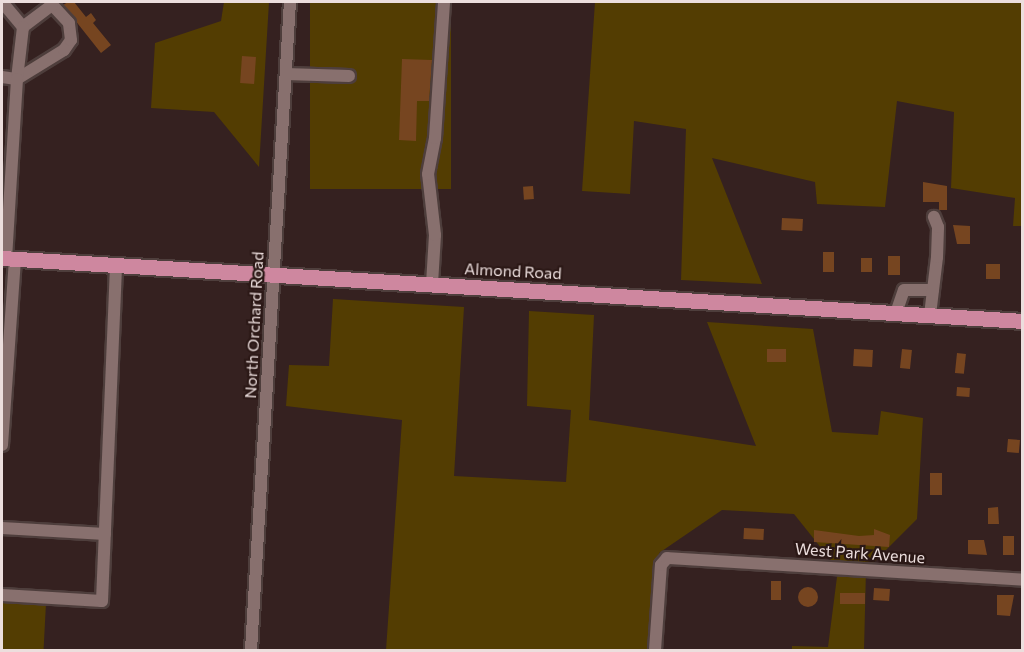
<!DOCTYPE html>
<html>
<head>
<meta charset="utf-8">
<style>
	body { margin:0 }
	#map { position:relative; width:1024px; height:652px; overflow:hidden; background:#352120; font-family:Commissioner,sans-serif }
	div>[style] { position:absolute }
	[style*='--x'] { left:calc(var(--x)*1px); top:calc(var(--y)*1px); width:calc(var(--w)*1px); rotate:calc(var(--a)*1deg) }
	.green>* { inset:0; background:#533d02; transform-origin:0 0 }
	.building>* { inset:0; background:#764520; transform-origin:0 0 }
	.round { border-radius:50% }
	.roads { filter:drop-shadow(2px 0 #4e3e3c) drop-shadow(-2px 0 #4e3e3c) drop-shadow(0 2px #4e3e3c) drop-shadow(0 -2px #4e3e3c) }
	.minor>* { height:12px; margin:-6px; padding:0 6px; transform-origin:6px; border-radius:6px; background:#88706e }
	.major>* { height:15px; margin:-7.5px; padding:0 7.5px; transform-origin:7.5px; border-radius:7.5px; background:#ce879f }
	span { translate:-50% -50%; white-space:nowrap; text-align:center; line-height:1.15; -webkit-text-stroke:4.5px #2b1816; paint-order:stroke }
	.street-label { font-size:16px; color:#ecdedd }
	.frame { position:absolute; inset:0; border:3px solid #ecdedd; pointer-events:none }
</style>
</head>
<body>
<div id="map">
	<div class="green">
		<i style="clip-path:polygon(224px 2px,269px 2px,259px 167px,214px 112px,151px 108px,155px 43px,221px 21px)"></i>
		<i style="left:310px;top:2px;width:141px;height:187px"></i>
		<i style="clip-path:polygon(595px 2px,1022px 2px,1022px 226px,1013px 226px,1015px 198px,951px 188px,954px 112px,897px 101px,885px 207px,817px 204px,815px 182px,712px 158px,762px 284px,681px 280px,686px 129px,634px 121px,630px 194px,582px 191px)"></i>
		<i style="clip-path:polygon(333px 299px,464px 307px,454px 476px,566px 482px,571px 410px,527px 406px,529px 311px,594px 315px,589px 420px,756px 446px,707px 322px,813px 329px,832px 432px,878px 435px,881px 411px,923px 418px,917px 519px,866px 570px,864px 650px,792px 650px,792px 646px,828px 647px,838px 569px,794px 514px,722px 510px,659px 553px,655px 650px,386px 650px,402px 420px,286px 406px,289px 365px,329px 366px)"></i>
		<i style="left:2px;top:602px;width:44px;height:48px;rotate:3deg"></i>
	</div>
	<div class="building">
		<i style="clip-path:polygon(68px 2px,74px 2px,86px 17px,91px 13px,96px 20px,93px 23px,111px 45px,101px 53px,63px 5px)"></i>
		<i style="left:242px;top:56px;width:14px;height:27px;rotate:4deg"></i>
		<i style="clip-path:polygon(402px 59px,432px 60px,429px 101px,417px 101px,416px 141px,399px 140px)"></i>
		<i style="clip-path:polygon(923px 182px,947px 186px,947px 210px,939px 210px,939px 202px,923px 202px)"></i>
		<i style="left:533px;top:186px;width:13px;height:10px;rotate:86deg"></i>
		<i style="left:782px;top:218px;width:21px;height:12px;rotate:3deg"></i>
		<i style="clip-path:polygon(953px 225px,970px 226px,970px 244px,957px 244px)"></i>
		<i style="left:823px;top:252px;width:11px;height:20px"></i>
		<i style="left:888px;top:256px;width:12px;height:19px"></i>
		<i style="left:861px;top:258px;width:11px;height:14px"></i>
		<i style="left:986px;top:264px;width:14px;height:15px"></i>
		<i style="left:767px;top:349px;width:19px;height:13px"></i>
		<i style="left:854px;top:349px;width:19px;height:17px;rotate:3deg"></i>
		<i style="left:902px;top:349px;width:10px;height:19px;rotate:6deg"></i>
		<i style="left:957px;top:353px;width:9px;height:20px;rotate:6deg"></i>
		<i style="left:957px;top:387px;width:13px;height:9px;rotate:4deg"></i>
		<i style="left:1008px;top:439px;width:12px;height:13px;rotate:5deg"></i>
		<i style="left:930px;top:473px;width:12px;height:22px"></i>
		<i style="clip-path:polygon(998px 507px,999px 524px,988px 524px,988px 508px)"></i>
		<i style="left:744px;top:528px;width:20px;height:11px;rotate:3deg"></i>
		<i style="clip-path:polygon(874px 529px,890px 535px,889px 547px,814px 542px,814px 530px,859px 536px,874px 535px)"></i>
		<i style="left:1003px;top:536px;width:11px;height:19px"></i>
		<i style="clip-path:polygon(968px 540px,984px 540px,987px 555px,968px 554px)"></i>
		<i style="left:771px;top:581px;width:10px;height:19px"></i>
		<i class="round" style="left:798px;top:587px;width:20px;height:20px"></i>
		<i style="left:874px;top:588px;width:16px;height:12px;rotate:4deg"></i>
		<i style="left:840px;top:593px;width:25px;height:11px"></i>
		<i style="clip-path:polygon(997px 595px,1014px 595px,1010px 616px,997px 615px)"></i>
	</div>
	<div class="roads">
		<div class="minor">
			<i style="--x:2;--y:2;--w:33;--a:50"></i>
			<i style="--x:286;--y:74;--w:63;--a:1.8"></i>
			<i style="--x:2;--y:77;--w:15;--a:8"></i>
			<i style="--x:17;--y:79;--w:55;--a:-31.7"></i>
			<i style="--x:64;--y:50;--w:12;--a:-55"></i>
			<i style="--x:71;--y:40;--w:17;--a:-97"></i>
			<i style="--x:69;--y:23;--w:25;--a:-133"></i>
			<i style="--x:52;--y:5;--w:36;--a:143"></i>
			<i style="--x:23;--y:27;--w:52;--a:96.6"></i>
			<i style="--x:17;--y:79;--w:180;--a:93.5"></i>
			<i style="--x:432;--y:284;--w:49;--a:-86.5"></i>
			<i style="--x:435;--y:235;--w:61;--a:-96.5"></i>
			<i style="--x:428;--y:174;--w:37;--a:-79"></i>
			<i style="--x:435;--y:138;--w:136;--a:-86.2"></i>
			<i style="--x:896;--y:313;--w:24;--a:-71"></i>
			<i style="--x:904;--y:290;--w:29;--a:0"></i>
			<i style="--x:930;--y:315;--w:58;--a:-83.1"></i>
			<i style="--x:937;--y:257;--w:30;--a:-88"></i>
			<i style="--x:938;--y:227;--w:11;--a:-112"></i>
			<i style="--x:2;--y:445;--w:186;--a:-86"></i>
			<i style="--x:2;--y:528;--w:103;--a:3.3"></i>
			<i style="--x:2;--y:595;--w:100;--a:3.4"></i>
			<i style="--x:102;--y:601;--w:333;--a:-87.6"></i>
			<i style="--x:251;--y:650;--w:649;--a:-86.56"></i>
			<i style="--x:655;--y:650;--w:85;--a:-86"></i>
			<i style="--x:661;--y:565;--w:9;--a:-49"></i>
			<i style="--x:667;--y:558;--w:356;--a:3.5"></i>
		</div>
		<div class="major">
			<i style="--x:2;--y:258;--w:1022;--a:3.53"></i>
		</div>
	</div>
	<div class="street-label">
		<span style="left:513px;top:271px;rotate:3deg">Almond Road</span>
		<span style="left:254px;top:325px;rotate:-87deg">North Orchard Road</span>
		<span style="left:860px;top:553px;rotate:4deg">West Park Avenue</span>
	</div>
	<div class="frame"></div>
</div>
</body>
</html>
